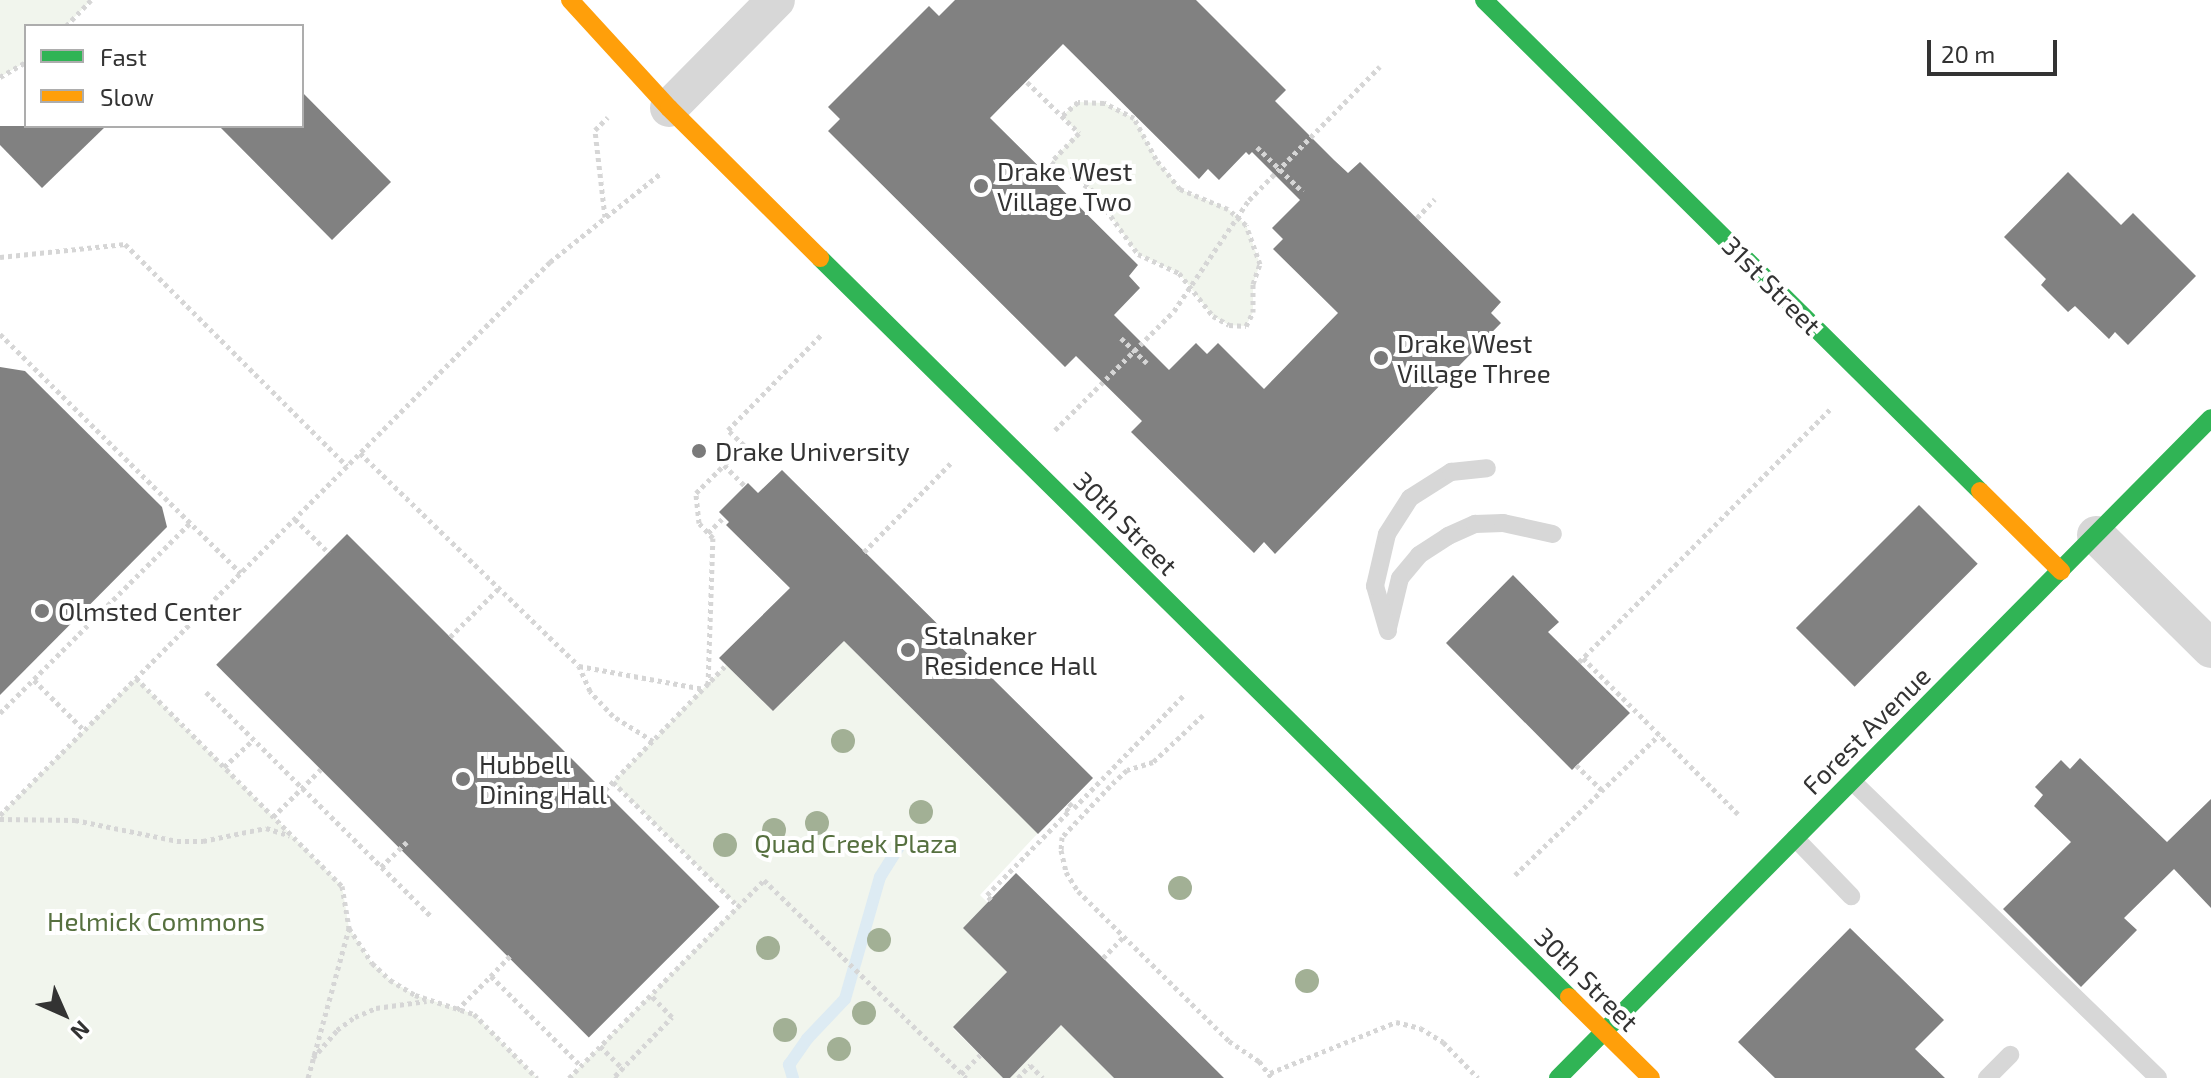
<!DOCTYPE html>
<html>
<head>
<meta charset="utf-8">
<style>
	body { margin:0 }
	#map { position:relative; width:2211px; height:1078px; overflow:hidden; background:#fff; font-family:"Exo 2",sans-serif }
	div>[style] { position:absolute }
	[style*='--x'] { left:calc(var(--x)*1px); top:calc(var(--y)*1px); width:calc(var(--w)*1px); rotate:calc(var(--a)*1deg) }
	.green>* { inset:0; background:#f1f5ed }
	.stream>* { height:12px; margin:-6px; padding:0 6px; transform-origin:6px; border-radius:6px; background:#ddebf3 }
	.building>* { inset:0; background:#818181; transform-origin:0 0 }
	.path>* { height:5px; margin-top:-2.5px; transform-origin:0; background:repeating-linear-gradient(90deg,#d6d6d6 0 4px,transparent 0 8px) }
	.lane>* { height:18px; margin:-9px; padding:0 9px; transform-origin:9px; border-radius:9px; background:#d7d7d7 }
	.street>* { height:38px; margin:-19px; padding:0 19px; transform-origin:19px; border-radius:19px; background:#d7d7d7 }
	.fast>* { height:18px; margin:-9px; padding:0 9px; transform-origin:9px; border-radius:9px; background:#30b455 }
	.slow>* { height:18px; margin:-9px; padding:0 9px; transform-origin:9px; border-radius:9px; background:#ff9f0a }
	.trees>* { width:24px; height:24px; margin:-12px; border-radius:50%; background:#a2b095 }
	.dots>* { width:22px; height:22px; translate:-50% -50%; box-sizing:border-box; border:4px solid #fff; border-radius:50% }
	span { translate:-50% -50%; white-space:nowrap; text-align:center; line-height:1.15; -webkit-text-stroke:8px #fff; paint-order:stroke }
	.poi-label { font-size:26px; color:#333 }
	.left { translate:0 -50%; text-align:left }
	.street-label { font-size:26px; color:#333 }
	.park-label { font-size:26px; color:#56703f }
	.legend { position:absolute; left:24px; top:24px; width:280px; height:104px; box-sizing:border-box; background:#fff; border:2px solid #adadad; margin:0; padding:10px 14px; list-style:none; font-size:24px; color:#333 }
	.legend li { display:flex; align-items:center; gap:16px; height:40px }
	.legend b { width:40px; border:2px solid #adadad }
	.north { position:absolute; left:24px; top:974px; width:80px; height:80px; -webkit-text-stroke:6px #fff; paint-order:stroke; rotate:135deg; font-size:22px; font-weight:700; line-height:32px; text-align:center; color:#333 }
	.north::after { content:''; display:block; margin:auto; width:28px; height:36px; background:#333; clip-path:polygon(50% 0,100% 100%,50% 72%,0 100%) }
	.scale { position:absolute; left:1927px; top:40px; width:130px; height:36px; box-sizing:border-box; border:4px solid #333; border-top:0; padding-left:10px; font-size:24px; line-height:28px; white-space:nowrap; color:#333; -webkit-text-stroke:6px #fff; paint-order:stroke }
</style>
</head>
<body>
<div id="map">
	<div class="green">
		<i style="clip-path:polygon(0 0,91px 0,66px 26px,26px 26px,26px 62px,0 77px)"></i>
		<i style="clip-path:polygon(1078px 102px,1104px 103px,1134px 118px,1156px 159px,1180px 189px,1228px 209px,1246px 225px,1260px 264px,1253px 284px,1253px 312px,1246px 326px,1229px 325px,1213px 316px,1179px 273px,1138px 254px,1092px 190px,1051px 162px,1078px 133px,1062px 116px)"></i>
		<i style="clip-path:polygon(844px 641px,1038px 833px,980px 895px,988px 903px,963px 928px,1007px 972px,953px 1028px,1003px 1078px,569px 1078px,738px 906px,613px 782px,726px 665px,773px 711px)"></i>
		<i style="clip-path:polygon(136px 678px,342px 886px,349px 928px,372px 963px,390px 980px,415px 995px,474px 1014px,537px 1078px,0 1078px,0 815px)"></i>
		<i style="clip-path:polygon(1061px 1025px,1114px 1078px,1010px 1078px)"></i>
	</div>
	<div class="stream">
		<i style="--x:793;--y:1078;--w:14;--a:-107"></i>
		<i style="--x:789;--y:1065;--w:32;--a:-55"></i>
		<i style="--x:807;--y:1039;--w:55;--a:-46.5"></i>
		<i style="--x:845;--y:999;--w:127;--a:-74"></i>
		<i style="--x:880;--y:877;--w:36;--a:-58"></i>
	</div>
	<div class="building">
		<i style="clip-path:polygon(evenodd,955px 0,1196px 0,1286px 90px,1275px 101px,1334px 160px,1348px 173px,1360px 162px,1501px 302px,1491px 313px,1501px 323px,1275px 554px,1264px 542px,1254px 553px,1131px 432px,1142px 421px,1076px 356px,1065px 367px,828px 131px,840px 119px,828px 107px,929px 6px,939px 16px,955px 0,1063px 44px,1199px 179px,1208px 169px,1219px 180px,1246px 152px,1249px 155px,1252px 152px,1300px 200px,1272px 228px,1283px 239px,1273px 249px,1338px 313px,1264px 389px,1218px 343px,1207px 354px,1196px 343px,1169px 370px,1114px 315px,1140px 288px,1129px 276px,1138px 265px,990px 118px,1063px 44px)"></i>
		<i style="clip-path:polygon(302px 92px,391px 182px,332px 240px,219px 126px,302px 126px)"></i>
		<i style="clip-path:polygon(0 126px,106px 126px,42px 188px,0 145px)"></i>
		<i style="clip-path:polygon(2068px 172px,2121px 225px,2133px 213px,2196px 276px,2128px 345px,2115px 332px,2109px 339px,2075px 306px,2068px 312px,2041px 285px,2046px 279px,2004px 237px)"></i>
		<i style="clip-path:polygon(0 367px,25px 371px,162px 507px,167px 527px,0 695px)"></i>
		<i style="clip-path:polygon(782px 470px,1093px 778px,1038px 834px,844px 641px,773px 711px,719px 658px,790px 588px,726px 525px,729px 522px,719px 512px,748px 483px,758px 493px)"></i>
		<i style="left:1919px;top:505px;width:83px;height:174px;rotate:45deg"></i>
		<i style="left:347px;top:534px;width:527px;height:185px;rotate:45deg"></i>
		<i style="clip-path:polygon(1513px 575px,1559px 622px,1548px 632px,1630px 713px,1572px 770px,1446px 643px)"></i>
		<i style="clip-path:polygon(2080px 758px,2167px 842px,2211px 799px,2211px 908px,2174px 869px,2124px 918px,2137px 930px,2081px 987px,2003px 909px,2071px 842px,2034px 806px,2043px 795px,2035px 787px,2061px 760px,2070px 769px)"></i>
		<i style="clip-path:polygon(1016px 873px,1103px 958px,1224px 1078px,1114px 1078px,1061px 1025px,1010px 1078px,1003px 1078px,953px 1027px,1007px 972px,963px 928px)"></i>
		<i style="clip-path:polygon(1850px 928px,1944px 1020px,1915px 1049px,1945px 1078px,1775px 1078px,1738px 1042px)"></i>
	</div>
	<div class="path">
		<i style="--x:66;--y:26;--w:36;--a:-46"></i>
		<i style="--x:0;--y:77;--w:30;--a:-30"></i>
		<i style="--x:1027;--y:82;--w:73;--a:44.4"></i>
		<i style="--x:1079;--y:133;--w:40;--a:134"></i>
		<i style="--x:1051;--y:162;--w:50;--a:34.3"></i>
		<i style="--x:1092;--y:190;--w:79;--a:54.3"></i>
		<i style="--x:1138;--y:254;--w:45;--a:24.9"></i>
		<i style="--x:1179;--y:273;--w:55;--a:51.7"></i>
		<i style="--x:1213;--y:316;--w:18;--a:29"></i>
		<i style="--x:1229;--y:325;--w:17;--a:3"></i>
		<i style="--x:1246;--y:326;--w:16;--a:-63"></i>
		<i style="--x:1253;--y:312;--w:28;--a:-90"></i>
		<i style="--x:1253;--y:284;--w:21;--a:-71"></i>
		<i style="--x:1260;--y:264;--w:41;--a:-109.7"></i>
		<i style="--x:1246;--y:225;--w:24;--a:-138"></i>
		<i style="--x:1228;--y:209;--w:52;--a:-157.4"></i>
		<i style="--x:1180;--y:189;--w:38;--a:-129"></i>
		<i style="--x:1156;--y:159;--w:47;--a:-118.2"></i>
		<i style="--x:1134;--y:118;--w:34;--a:-153"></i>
		<i style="--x:1104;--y:103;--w:26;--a:-178"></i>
		<i style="--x:1078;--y:102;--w:21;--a:139"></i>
		<i style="--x:1257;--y:147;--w:64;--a:44.4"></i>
		<i style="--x:605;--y:217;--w:88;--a:-96.6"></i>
		<i style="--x:595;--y:130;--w:18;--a:-45"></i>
		<i style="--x:1417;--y:218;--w:26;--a:-47"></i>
		<i style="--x:0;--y:257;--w:126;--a:-5.9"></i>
		<i style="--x:125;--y:244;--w:314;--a:45"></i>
		<i style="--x:0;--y:334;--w:339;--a:44.8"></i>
		<i style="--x:1121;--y:338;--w:36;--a:44"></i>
		<i style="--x:1055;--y:430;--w:168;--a:-45"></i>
		<i style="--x:1174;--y:311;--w:134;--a:-56"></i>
		<i style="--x:1249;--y:200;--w:187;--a:-45.6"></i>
		<i style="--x:360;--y:453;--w:305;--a:44.2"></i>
		<i style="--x:724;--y:465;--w:30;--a:45"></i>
		<i style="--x:295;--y:519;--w:48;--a:45"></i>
		<i style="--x:708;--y:533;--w:23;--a:-45"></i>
		<i style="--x:864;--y:552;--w:124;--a:-45.7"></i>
		<i style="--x:450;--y:637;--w:68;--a:-45"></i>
		<i style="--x:1583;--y:658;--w:220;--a:45.2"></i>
		<i style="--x:1579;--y:662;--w:356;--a:-45.2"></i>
		<i style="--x:136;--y:678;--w:293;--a:45.3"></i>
		<i style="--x:342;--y:886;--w:43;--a:80.5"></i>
		<i style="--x:349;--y:928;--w:42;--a:56.7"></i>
		<i style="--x:372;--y:963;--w:25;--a:43"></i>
		<i style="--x:390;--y:980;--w:29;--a:31"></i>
		<i style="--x:415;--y:995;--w:62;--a:17.9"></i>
		<i style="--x:474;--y:1014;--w:90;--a:45.5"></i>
		<i style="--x:34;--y:680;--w:71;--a:45"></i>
		<i style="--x:708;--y:685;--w:147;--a:-88.1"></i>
		<i style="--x:713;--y:538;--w:21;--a:-133"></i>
		<i style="--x:699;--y:523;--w:30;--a:-96"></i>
		<i style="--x:696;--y:493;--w:68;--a:-45"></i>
		<i style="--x:744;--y:445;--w:22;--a:-137"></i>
		<i style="--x:728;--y:430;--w:134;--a:-45.6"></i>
		<i style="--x:206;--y:692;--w:320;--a:44.9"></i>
		<i style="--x:0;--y:713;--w:269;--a:-45"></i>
		<i style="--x:1203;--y:715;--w:69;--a:136.8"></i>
		<i style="--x:1153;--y:762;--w:27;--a:163"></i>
		<i style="--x:1127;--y:770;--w:23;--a:137"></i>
		<i style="--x:1110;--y:786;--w:70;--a:133.3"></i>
		<i style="--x:1062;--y:837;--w:13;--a:94"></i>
		<i style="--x:1061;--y:850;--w:23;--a:77"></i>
		<i style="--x:1066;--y:872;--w:22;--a:58"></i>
		<i style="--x:1078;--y:891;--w:213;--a:44.8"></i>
		<i style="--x:1229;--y:1041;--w:36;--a:34"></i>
		<i style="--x:1259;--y:1061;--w:21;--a:53"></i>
		<i style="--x:653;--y:741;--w:47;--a:-148"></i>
		<i style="--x:613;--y:716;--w:34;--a:-133"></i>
		<i style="--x:590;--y:691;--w:27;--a:-114"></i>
		<i style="--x:579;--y:666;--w:127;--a:10.4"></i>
		<i style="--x:1576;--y:765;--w:36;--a:44"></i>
		<i style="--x:224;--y:767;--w:40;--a:-43"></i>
		<i style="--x:613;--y:782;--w:176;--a:44.8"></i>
		<i style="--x:605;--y:790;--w:174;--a:-45.9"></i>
		<i style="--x:1069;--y:803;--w:7;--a:45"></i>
		<i style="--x:1074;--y:808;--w:158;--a:-45.8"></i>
		<i style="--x:0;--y:815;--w:780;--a:-45.16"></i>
		<i style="--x:550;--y:262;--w:142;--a:-38.7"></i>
		<i style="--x:273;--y:817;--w:68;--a:-45"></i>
		<i style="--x:0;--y:819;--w:75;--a:0.8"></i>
		<i style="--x:75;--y:820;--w:104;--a:11.6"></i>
		<i style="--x:177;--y:841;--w:26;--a:0"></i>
		<i style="--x:203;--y:841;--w:64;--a:-11.7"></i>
		<i style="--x:266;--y:828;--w:25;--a:18"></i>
		<i style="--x:381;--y:867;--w:36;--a:-44"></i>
		<i style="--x:1515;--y:875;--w:201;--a:-44.2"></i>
		<i style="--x:991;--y:900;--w:6;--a:-129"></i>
		<i style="--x:987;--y:895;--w:117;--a:-45.7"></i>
		<i style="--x:1069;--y:811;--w:6;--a:-141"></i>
		<i style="--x:510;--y:956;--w:28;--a:134"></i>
		<i style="--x:491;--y:976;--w:127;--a:45"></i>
		<i style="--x:1103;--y:958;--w:30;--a:-46"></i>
		<i style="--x:457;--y:1010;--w:48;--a:-45"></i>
		<i style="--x:600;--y:1046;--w:33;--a:45"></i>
		<i style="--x:313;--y:1058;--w:37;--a:-49"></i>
		<i style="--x:337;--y:1030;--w:22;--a:-36"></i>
		<i style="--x:355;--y:1017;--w:23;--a:-23"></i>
		<i style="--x:376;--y:1008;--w:51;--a:-7.8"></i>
		<i style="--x:1270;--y:1073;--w:136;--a:-22"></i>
		<i style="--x:1396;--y:1022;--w:25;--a:14"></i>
		<i style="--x:1420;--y:1028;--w:27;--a:31"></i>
		<i style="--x:1443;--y:1042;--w:50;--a:45.8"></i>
		<i style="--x:961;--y:1074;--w:27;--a:-45"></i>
		<i style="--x:308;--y:1078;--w:156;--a:-74.7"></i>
		<i style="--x:569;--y:1078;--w:278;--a:-45.4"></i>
		<i style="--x:764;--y:880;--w:283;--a:44.4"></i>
		<i style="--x:617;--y:1078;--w:3;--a:-135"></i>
		<i style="--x:615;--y:1076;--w:82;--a:-46"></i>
		<i style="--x:672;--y:1017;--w:30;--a:-134"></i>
		<i style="--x:1018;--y:1078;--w:18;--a:-47"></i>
		<i style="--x:1030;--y:1065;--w:18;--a:45"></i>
	</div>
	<div class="lane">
		<i style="--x:1388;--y:628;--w:51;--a:-76.5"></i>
		<i style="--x:1400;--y:578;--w:30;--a:-50"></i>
		<i style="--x:1419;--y:555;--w:35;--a:-33"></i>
		<i style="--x:1448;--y:536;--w:30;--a:-24"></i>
		<i style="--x:1475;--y:524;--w:28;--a:-2"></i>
		<i style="--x:1503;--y:523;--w:51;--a:12.4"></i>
		<i style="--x:1388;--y:631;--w:47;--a:-106.1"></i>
		<i style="--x:1375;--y:586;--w:53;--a:-77"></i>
		<i style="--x:1387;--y:534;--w:43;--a:-57.4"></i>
		<i style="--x:1410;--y:498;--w:49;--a:-32.4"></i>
		<i style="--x:1451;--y:472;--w:36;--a:-6"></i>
		<i style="--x:1852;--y:781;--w:426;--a:44.1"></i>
		<i style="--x:1795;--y:838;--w:81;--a:46"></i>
		<i style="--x:1987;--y:1078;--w:33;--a:-45"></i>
	</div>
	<div class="street">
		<i style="--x:669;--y:108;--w:152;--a:-45.3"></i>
		<i style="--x:2096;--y:535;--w:162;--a:44.7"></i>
	</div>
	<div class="fast">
		<i style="--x:1484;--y:0;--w:698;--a:44.71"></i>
		<i style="--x:820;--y:258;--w:1052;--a:44.61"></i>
		<i style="--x:1558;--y:1078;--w:928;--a:-45.31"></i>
	</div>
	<div class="slow">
		<i style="--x:570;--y:0;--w:147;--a:47.5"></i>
		<i style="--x:669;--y:108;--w:213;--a:44.8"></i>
		<i style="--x:1980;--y:491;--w:114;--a:44.6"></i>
		<i style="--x:1569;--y:997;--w:115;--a:44.6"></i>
	</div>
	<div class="trees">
		<i style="left:843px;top:741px"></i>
		<i style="left:921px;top:812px"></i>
		<i style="left:817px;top:823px"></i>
		<i style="left:774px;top:830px"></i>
		<i style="left:725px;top:845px"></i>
		<i style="left:1180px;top:888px"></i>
		<i style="left:879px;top:940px"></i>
		<i style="left:768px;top:948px"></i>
		<i style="left:1307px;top:981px"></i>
		<i style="left:864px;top:1013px"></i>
		<i style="left:785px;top:1030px"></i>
		<i style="left:839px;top:1049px"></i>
	</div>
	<div class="dots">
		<i style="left:981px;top:186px;background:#7a7a7a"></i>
		<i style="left:1381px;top:358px;background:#7a7a7a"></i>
		<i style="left:699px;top:451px;background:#7a7a7a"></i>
		<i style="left:42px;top:611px;background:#7a7a7a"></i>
		<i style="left:908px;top:650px;background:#7a7a7a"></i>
		<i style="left:463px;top:779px;background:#7a7a7a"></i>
	</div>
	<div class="poi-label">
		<span class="left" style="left:997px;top:186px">Drake West<br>Village Two</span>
		<span class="left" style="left:1397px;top:358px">Drake West<br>Village Three</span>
		<span class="left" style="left:715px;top:451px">Drake University</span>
		<span class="left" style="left:58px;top:611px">Olmsted Center</span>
		<span class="left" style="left:924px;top:650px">Stalnaker<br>Residence Hall</span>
		<span class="left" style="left:479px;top:779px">Hubbell<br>Dining Hall</span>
	</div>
	<div class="street-label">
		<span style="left:1772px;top:285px;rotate:45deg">31st Street</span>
		<span style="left:1126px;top:523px;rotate:45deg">30th Street</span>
		<span style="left:1866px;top:730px;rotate:-45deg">Forest Avenue</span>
		<span style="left:1587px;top:979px;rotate:45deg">30th Street</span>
	</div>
	<div class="park-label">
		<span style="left:856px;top:843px">Quad Creek Plaza</span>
		<span style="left:156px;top:921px">Helmick Commons</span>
	</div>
	<ul class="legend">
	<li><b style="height:10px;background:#30b455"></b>Fast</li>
	<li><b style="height:10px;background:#ff9f0a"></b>Slow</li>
	</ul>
	<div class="north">N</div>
	<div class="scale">20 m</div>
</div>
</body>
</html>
